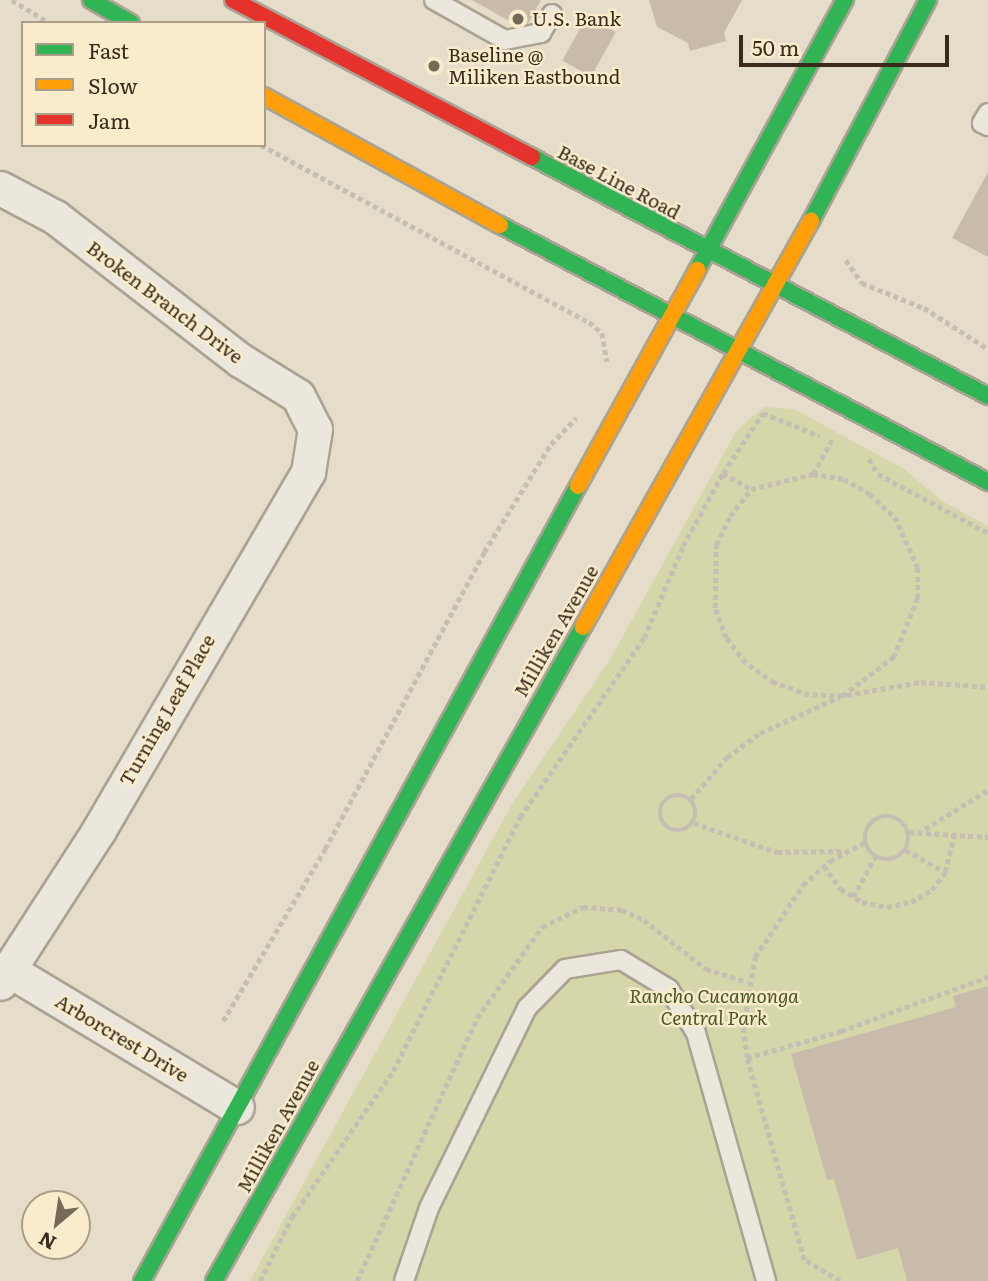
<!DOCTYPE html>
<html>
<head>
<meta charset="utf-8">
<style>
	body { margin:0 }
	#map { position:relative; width:988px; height:1281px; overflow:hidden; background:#e5ddc9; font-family:Literata,serif }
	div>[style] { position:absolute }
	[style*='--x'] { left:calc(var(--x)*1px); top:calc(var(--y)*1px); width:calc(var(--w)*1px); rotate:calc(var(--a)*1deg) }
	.green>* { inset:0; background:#d5d6aa }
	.building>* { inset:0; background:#c9bbaa; transform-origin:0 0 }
	.path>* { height:4.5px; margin-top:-2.25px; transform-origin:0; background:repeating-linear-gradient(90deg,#c5beb2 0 5px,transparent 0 8.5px) }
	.path>.ring { margin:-2.25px; padding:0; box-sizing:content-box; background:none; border:4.5px solid #c5beb2; border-radius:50% }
	.roads { filter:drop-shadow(2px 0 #aaa293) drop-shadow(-2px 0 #aaa293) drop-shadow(0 2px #aaa293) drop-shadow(0 -2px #aaa293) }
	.lane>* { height:18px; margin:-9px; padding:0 9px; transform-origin:9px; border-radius:9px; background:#ece7dc }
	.street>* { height:33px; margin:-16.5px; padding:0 16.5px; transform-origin:16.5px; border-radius:16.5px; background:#ece7dc }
	.fast>* { height:16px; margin:-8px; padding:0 8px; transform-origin:8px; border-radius:8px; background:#30b455 }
	.slow>* { height:16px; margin:-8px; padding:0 8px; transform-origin:8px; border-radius:8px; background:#ff9f0a }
	.jam>* { height:16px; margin:-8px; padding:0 8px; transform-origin:8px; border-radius:8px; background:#e5322d }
	.dots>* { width:19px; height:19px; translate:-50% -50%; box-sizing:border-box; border:4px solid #f8eccd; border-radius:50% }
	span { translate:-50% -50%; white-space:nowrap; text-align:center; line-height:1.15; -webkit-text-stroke:5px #f8eccd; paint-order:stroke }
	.poi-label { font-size:19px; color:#392a1b }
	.left { translate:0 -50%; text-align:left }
	.street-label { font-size:19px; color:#392a1b }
	.park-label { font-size:19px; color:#485720; font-style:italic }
	.legend { position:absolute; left:21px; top:21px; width:245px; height:126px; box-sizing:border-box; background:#f8eccd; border:2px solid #ac9e86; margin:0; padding:9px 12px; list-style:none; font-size:21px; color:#392a1b }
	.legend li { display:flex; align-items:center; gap:14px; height:35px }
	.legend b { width:35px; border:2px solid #ac9e86 }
	.north { position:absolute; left:21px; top:1190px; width:70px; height:70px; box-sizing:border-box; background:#f8eccd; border:2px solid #ac9e86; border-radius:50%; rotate:209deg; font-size:19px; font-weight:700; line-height:28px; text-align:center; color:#392a1b }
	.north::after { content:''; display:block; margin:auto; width:24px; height:32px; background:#756958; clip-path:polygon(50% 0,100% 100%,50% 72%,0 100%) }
	.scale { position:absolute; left:739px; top:35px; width:210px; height:32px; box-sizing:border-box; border:4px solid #392a1b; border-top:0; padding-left:9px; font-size:21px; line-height:24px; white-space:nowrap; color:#392a1b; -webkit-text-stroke:5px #f8eccd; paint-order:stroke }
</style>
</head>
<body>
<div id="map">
	<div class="green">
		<i style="clip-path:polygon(764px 407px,794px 409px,904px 469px,942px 501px,988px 526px,988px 1281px,250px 1281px,512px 804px,609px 661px,737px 430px)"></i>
	</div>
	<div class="building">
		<i style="clip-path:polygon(472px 0,541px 0,528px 24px,518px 26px)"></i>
		<i style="clip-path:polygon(649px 0,742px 0,724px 33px,726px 41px,690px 51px,688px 43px,657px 27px)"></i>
		<i style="left:587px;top:16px;width:33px;height:51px;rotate:29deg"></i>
		<i style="clip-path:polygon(988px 172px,988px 257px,952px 238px)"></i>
		<i style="clip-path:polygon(988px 986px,988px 1281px,907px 1281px,898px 1248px,857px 1260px,834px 1179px,827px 1180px,791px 1054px,956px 1007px,953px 996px)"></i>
	</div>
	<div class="path">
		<i style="--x:12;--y:0;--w:44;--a:31.9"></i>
		<i style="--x:261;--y:145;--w:373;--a:28.4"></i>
		<i style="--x:589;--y:322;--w:17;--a:40"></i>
		<i style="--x:602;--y:333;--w:29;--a:80"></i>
		<i style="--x:846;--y:260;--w:28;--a:55"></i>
		<i style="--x:862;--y:283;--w:67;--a:22"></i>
		<i style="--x:924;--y:308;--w:76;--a:32.6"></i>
		<i style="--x:869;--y:459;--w:17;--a:59"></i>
		<i style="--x:878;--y:474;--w:125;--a:28.2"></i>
		<i style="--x:723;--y:473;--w:32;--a:30"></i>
		<i style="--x:813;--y:474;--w:31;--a:9"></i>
		<i style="--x:844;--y:479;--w:30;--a:30"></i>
		<i style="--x:870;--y:494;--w:34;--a:43"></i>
		<i style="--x:895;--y:517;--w:56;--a:65.7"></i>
		<i style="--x:918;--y:568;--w:30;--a:90"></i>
		<i style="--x:918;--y:598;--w:64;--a:112.1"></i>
		<i style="--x:894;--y:657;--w:64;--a:142.6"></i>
		<i style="--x:843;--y:696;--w:34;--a:-178"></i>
		<i style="--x:809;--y:695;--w:37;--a:-161"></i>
		<i style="--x:774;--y:683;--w:35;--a:-145"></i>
		<i style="--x:745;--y:663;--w:31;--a:-127"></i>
		<i style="--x:726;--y:638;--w:32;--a:-110"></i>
		<i style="--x:715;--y:608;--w:63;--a:-89.1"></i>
		<i style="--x:716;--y:545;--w:32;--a:-64"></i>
		<i style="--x:730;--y:516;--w:34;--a:-52"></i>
		<i style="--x:751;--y:489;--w:64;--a:-13.6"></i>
		<i style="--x:813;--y:474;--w:39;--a:-61"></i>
		<i style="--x:847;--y:695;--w:75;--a:-10"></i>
		<i style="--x:921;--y:682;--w:67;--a:4.3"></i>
		<i class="ring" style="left:660px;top:795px;width:31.5px;height:31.5px"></i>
		<i style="--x:691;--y:799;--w:55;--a:-49.4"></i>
		<i style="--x:727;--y:757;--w:41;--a:-36"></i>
		<i style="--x:760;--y:733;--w:87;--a:-24.5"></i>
		<i class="ring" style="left:865px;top:816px;width:39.5px;height:39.5px"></i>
		<i style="--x:694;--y:823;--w:88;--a:19.3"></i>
		<i style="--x:777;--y:852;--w:66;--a:-0.9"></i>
		<i style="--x:925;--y:829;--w:74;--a:-31.8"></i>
		<i style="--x:909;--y:832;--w:79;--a:3.6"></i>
		<i style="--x:906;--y:850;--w:45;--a:29.4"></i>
		<i style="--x:824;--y:866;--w:29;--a:54"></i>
		<i style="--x:841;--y:889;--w:25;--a:32"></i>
		<i style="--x:862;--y:902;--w:25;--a:11"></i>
		<i style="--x:887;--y:907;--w:25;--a:-12"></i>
		<i style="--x:911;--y:902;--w:24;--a:-30"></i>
		<i style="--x:932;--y:890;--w:22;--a:-54"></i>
		<i style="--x:945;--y:872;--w:42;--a:-76.3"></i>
		<i style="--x:853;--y:897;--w:46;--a:-61.2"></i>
		<i style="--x:223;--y:1021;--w:200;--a:-59.3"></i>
		<i style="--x:325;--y:849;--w:337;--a:-61.8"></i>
		<i style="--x:484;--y:552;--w:127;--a:-58.2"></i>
		<i style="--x:551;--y:444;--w:36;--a:-46"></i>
		<i style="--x:747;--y:1058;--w:30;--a:-98"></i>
		<i style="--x:743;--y:1028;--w:72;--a:-80.4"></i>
		<i style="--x:755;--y:957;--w:87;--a:-56.3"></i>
		<i style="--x:803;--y:885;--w:36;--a:-42"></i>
		<i style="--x:830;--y:861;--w:40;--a:-28"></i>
		<i style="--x:260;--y:1281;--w:72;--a:-63.4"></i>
		<i style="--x:292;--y:1217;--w:178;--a:-55.3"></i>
		<i style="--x:393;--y:1071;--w:284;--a:-63.4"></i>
		<i style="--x:520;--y:817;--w:218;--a:-55.3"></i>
		<i style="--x:644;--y:638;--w:100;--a:-67"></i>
		<i style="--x:683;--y:546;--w:83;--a:-61.3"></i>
		<i style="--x:723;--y:473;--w:72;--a:-56.3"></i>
		<i style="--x:763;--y:413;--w:61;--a:22"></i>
		<i style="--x:357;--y:1281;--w:289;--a:-65.5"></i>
		<i style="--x:477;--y:1018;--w:112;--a:-54.5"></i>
		<i style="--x:542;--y:927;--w:46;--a:-26"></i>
		<i style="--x:583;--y:907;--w:39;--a:4"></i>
		<i style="--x:622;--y:910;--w:24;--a:24"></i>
		<i style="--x:644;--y:920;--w:79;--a:38.3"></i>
		<i style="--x:706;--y:969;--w:43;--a:17.6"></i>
		<i style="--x:840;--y:1281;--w:42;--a:-149.7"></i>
		<i style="--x:804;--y:1260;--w:210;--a:-105.8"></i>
		<i style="--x:747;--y:1058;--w:98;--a:-16"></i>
		<i style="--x:841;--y:1031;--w:157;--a:-20.2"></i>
	</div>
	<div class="roads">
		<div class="lane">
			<i style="--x:434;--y:0;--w:81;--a:29.4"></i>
			<i style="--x:505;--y:40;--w:37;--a:-11"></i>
			<i style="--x:541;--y:33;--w:22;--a:-60"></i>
			<i style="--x:988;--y:113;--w:12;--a:121"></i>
			<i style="--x:982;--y:123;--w:7;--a:27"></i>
			<i style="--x:404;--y:1281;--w:77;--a:-71.1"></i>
			<i style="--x:429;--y:1208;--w:223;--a:-63.9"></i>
			<i style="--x:527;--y:1008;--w:54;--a:-45.7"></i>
			<i style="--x:565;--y:969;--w:57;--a:-9.1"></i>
			<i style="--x:621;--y:960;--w:56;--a:31.1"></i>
			<i style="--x:669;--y:989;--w:52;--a:58.5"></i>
			<i style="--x:696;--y:1033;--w:258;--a:74.2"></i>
		</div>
		<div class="street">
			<i style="--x:0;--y:188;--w:62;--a:27.8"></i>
			<i style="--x:55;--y:217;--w:234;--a:37.7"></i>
			<i style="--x:240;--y:360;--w:68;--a:31.8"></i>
			<i style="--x:298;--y:396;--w:37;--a:63"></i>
			<i style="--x:315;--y:429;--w:44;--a:99.2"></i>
			<i style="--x:308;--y:472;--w:415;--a:120.3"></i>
			<i style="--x:99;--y:830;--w:182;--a:122.9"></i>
			<i style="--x:7;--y:969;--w:268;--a:31"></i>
		</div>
		<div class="fast">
			<i style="--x:91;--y:0;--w:46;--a:29.9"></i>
			<i style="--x:532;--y:157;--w:515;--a:27.66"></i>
			<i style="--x:811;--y:221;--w:250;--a:-62.1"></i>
			<i style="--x:500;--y:225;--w:552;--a:27.77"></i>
			<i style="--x:697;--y:270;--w:308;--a:-61.3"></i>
			<i style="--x:142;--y:1281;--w:907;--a:-61.26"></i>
			<i style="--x:214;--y:1281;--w:751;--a:-60.57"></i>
		</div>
		<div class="slow">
			<i style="--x:264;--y:96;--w:269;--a:28.7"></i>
			<i style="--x:578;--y:486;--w:247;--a:-61.1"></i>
			<i style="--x:583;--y:627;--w:466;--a:-60.7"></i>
		</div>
		<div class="jam">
			<i style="--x:233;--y:0;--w:338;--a:27.7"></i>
		</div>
	</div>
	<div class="dots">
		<i style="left:518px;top:19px;background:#756958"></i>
		<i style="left:434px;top:66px;background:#756958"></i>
	</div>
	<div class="poi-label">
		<span class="left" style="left:532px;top:19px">U.S. Bank</span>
		<span class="left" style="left:448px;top:66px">Baseline @<br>Miliken Eastbound</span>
	</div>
	<div class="street-label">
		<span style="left:619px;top:182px;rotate:28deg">Base Line Road</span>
		<span style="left:165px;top:302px;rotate:37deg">Broken Branch Drive</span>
		<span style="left:556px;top:631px;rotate:-60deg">Milliken Avenue</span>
		<span style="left:167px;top:710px;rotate:-60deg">Turning Leaf Place</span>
		<span style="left:122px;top:1038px;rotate:31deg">Arborcrest Drive</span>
		<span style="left:278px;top:1126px;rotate:-61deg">Milliken Avenue</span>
	</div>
	<div class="park-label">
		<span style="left:714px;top:1007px">Rancho Cucamonga<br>Central Park</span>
	</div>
	<ul class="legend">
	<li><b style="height:9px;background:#30b455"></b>Fast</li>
	<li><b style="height:9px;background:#ff9f0a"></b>Slow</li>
	<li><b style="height:9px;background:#e5322d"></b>Jam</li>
	</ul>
	<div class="north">N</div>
	<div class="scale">50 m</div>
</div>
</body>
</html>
